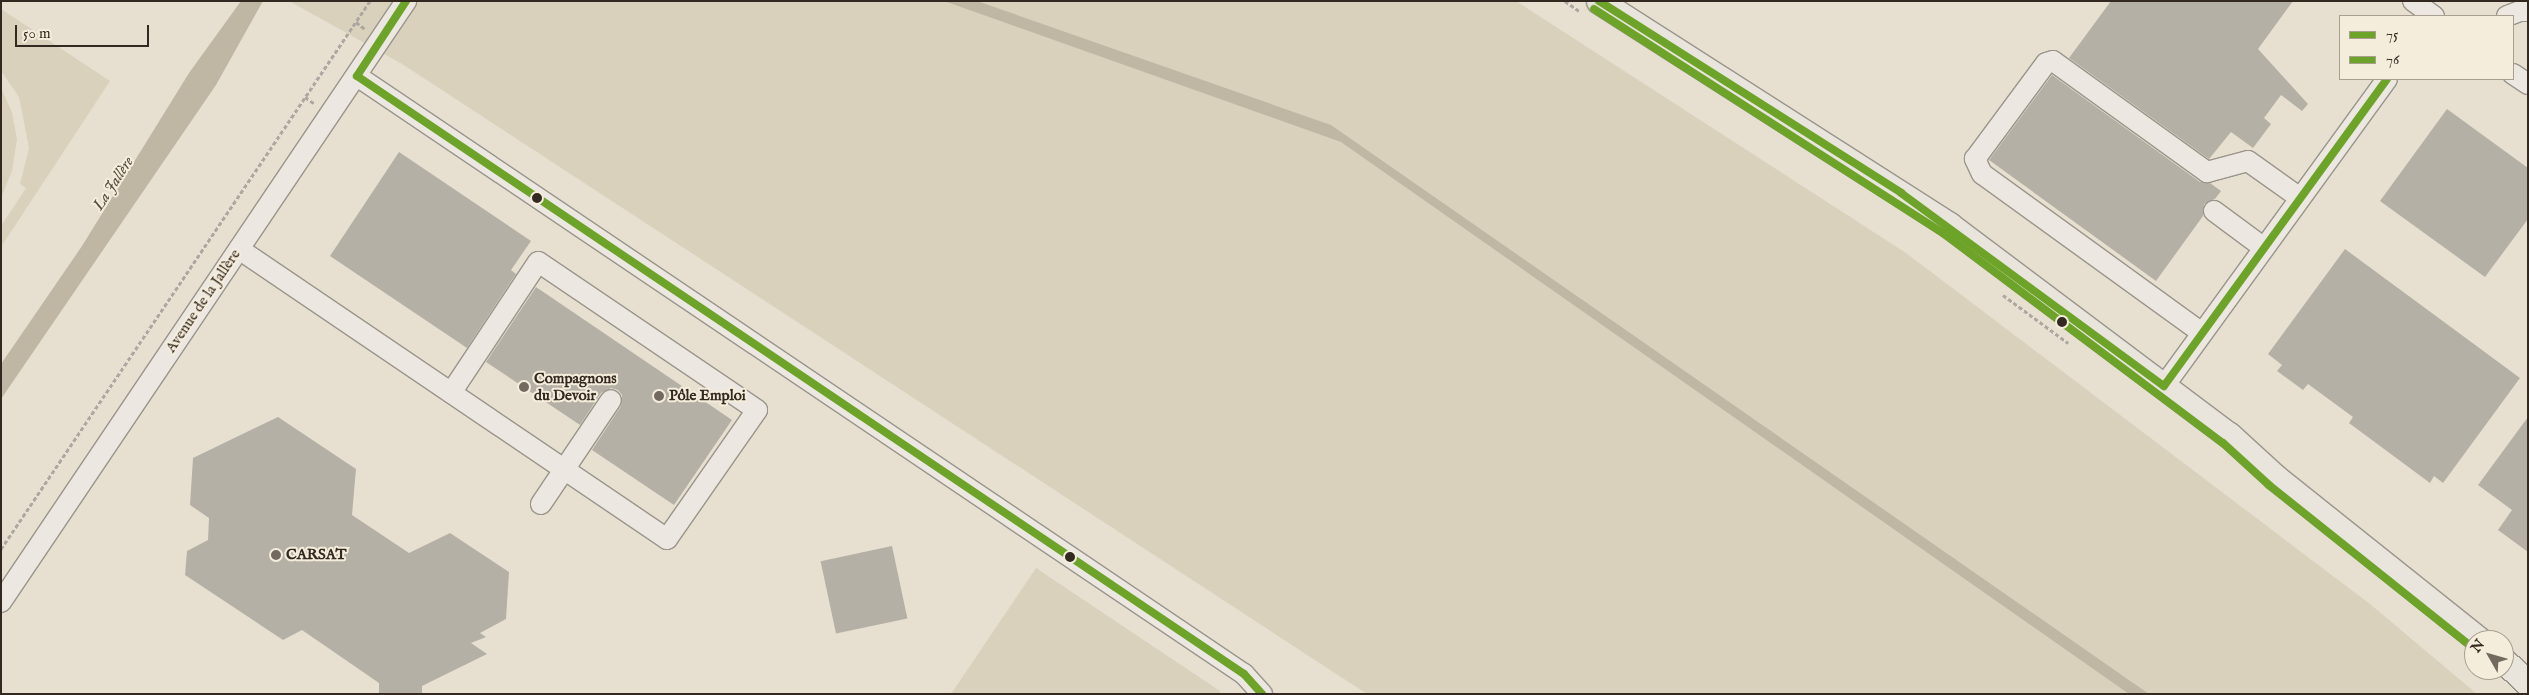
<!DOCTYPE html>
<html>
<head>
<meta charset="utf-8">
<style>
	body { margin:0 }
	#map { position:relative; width:2529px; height:695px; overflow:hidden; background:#e7e0d1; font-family:"IM FELL English",serif }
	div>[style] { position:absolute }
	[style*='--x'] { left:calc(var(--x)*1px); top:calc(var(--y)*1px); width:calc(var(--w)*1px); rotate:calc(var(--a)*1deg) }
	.green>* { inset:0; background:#dad1bd }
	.water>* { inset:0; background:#c0b6a4 }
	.building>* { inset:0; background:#b5b0a5; transform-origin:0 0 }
	.path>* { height:3px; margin-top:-1.5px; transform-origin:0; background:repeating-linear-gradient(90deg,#aca7a1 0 4px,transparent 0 6.5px) }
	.roads { filter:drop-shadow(1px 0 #9a958b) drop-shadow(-1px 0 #9a958b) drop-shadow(0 1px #9a958b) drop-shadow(0 -1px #9a958b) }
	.minor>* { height:20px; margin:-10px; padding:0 10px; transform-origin:10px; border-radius:10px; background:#ece8e1 }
	.major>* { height:25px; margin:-12.5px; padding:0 12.5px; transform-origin:12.5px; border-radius:12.5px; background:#e9e4dc }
	.bus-1>* { height:8px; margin:-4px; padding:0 4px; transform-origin:4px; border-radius:4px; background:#6ca328 }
	.bus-2>* { height:8px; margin:-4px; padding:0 4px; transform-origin:4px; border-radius:4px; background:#6ca328 }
	.dots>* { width:14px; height:14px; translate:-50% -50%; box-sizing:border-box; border:2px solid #f5eddc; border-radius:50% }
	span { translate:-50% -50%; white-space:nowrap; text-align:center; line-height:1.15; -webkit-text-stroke:4px #f5eddc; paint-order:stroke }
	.street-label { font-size:15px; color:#342920 }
	.poi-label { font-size:15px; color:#342920; font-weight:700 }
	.left { translate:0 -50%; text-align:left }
	.water-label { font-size:16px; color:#594e42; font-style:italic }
	.frame { position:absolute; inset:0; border:2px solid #342920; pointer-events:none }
	.legend { position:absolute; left:2339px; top:15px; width:175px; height:65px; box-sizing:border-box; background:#f5eddc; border:1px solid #a89f91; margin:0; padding:6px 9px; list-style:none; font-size:15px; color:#342920 }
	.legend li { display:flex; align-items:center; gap:10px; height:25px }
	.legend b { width:25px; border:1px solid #a89f91 }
	.north { position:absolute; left:2464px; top:630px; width:50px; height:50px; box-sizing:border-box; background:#f5eddc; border:1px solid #a89f91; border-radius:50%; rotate:308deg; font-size:14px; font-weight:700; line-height:20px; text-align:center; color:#342920 }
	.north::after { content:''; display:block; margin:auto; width:18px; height:22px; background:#73695e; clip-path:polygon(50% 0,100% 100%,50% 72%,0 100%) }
	.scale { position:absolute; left:15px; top:25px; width:134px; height:22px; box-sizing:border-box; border:2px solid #342920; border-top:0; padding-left:6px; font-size:15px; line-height:18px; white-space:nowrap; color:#342920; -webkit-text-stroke:4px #f5eddc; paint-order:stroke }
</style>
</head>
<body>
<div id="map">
	<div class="green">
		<i style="clip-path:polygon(289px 1px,1516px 1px,1906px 253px,2370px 604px,2477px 694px,1367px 694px,402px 64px)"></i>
		<i style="clip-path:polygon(1px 9px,110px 81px,1px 247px,1px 226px,26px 188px,20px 184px,29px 148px,19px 97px,1px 71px)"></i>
		<i style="clip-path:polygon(1px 88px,12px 112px,17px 139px,12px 171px,1px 198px)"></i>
		<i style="clip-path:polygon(1036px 568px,1220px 691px,1220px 694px,951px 694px)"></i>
	</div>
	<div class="water">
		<i style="clip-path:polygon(241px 1px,263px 1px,216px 85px,1px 399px,1px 364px,82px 246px,189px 73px)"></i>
		<i style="clip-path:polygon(944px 1px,977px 1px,1331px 125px,2149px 694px,2129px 694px,1341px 142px)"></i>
	</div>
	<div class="building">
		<i style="clip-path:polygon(2111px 1px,2293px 1px,2258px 49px,2308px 104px,2302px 111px,2281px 95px,2264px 118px,2271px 124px,2253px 148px,2231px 132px,2209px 159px,2069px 58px)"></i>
		<i style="clip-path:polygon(2052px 75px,2200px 182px,2210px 183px,2221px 191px,2215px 199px,2204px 204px,2203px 216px,2156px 281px,1989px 160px)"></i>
		<i style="clip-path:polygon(2447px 109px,2528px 168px,2528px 219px,2485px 277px,2380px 201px)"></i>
		<i style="clip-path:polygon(399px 152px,531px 241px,511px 270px,516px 274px,467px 348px,330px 256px)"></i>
		<i style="clip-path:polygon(2345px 249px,2520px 378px,2443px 483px,2434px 476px,2430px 483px,2349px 423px,2353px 417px,2308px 384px,2303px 390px,2277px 371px,2282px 365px,2268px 354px)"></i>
		<i style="clip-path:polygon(536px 287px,732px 420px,674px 505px,592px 450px,621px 406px,622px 395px,618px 390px,611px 388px,601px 393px,580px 425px,486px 362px)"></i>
		<i style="clip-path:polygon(278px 417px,356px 469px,352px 515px,409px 553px,450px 533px,509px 572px,506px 619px,480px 633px,486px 637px,471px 643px,487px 654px,422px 686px,422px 694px,379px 694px,379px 683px,302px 630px,283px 640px,185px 575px,187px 551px,208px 540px,209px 518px,190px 505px,193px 458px)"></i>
		<i style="clip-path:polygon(2528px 417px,2528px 552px,2498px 530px,2512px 510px,2478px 485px)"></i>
		<i style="left:892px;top:546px;width:74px;height:73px;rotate:78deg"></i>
	</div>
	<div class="path">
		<i style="--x:1565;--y:1;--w:19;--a:35"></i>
		<i style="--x:356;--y:22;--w:11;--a:38"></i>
		<i style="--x:305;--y:97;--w:12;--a:35"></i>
		<i style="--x:2003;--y:295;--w:81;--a:36.4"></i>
		<i style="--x:1;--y:549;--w:661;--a:-56.05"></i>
	</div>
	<div class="roads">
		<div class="minor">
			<i style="--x:2413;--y:1;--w:26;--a:36"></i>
			<i style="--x:2507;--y:16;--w:14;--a:-21"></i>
			<i style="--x:2520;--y:11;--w:8;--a:0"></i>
			<i style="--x:2513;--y:74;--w:18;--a:34"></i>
			<i style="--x:357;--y:76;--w:1070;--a:33.99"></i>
			<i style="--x:1244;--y:674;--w:27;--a:48"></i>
			<i style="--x:2214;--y:211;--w:62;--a:36.5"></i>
			<i style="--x:239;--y:249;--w:517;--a:34.12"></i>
			<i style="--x:667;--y:539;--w:157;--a:-55.1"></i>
			<i style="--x:757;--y:410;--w:264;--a:-145.9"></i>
			<i style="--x:538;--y:262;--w:157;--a:123.6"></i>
			<i style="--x:2202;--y:333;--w:271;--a:-144.1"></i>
			<i style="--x:1982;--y:174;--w:17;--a:-115"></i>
			<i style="--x:1975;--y:159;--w:119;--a:-53.5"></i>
			<i style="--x:2046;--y:63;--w:7;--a:-16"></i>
			<i style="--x:2053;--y:61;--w:190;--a:35.8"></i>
			<i style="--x:2207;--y:172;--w:42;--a:-15"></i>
			<i style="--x:2248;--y:161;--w:64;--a:35.4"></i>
			<i style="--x:2164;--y:386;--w:379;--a:-54"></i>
			<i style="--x:541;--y:504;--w:125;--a:-56.1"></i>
			<i style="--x:1;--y:602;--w:725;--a:-56.02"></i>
		</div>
		<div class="major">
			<i style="--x:1599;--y:1;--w:416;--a:32.6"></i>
			<i style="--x:1949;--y:225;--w:350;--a:36.9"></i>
			<i style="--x:2229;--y:435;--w:62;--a:42.4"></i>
			<i style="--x:2275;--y:477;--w:261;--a:38.6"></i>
			<i style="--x:2504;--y:661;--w:33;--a:43"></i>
		</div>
	</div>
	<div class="bus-1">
		<i style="--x:1599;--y:1;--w:358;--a:32.4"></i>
		<i style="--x:1901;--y:193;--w:326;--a:36.3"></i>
		<i style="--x:357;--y:76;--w:1070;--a:33.99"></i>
		<i style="--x:1244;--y:674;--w:27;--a:48"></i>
		<i style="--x:357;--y:76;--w:90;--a:-56.8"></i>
		<i style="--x:2164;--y:386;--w:379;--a:-54"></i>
	</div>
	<div class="bus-2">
		<i style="--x:1594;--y:9;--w:415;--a:32.7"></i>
		<i style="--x:1943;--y:233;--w:350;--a:36.9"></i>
		<i style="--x:2223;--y:443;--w:62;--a:42.4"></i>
		<i style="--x:2269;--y:485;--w:261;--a:38.6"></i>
	</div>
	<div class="dots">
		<i style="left:537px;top:198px;background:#342920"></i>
		<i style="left:2062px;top:322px;background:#342920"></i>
		<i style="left:524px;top:387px;background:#73695e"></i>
		<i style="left:659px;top:396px;background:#73695e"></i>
		<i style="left:276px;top:555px;background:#73695e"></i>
		<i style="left:1070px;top:557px;background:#342920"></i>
	</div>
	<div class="street-label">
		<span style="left:203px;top:301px;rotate:-56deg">Avenue de la Jallère</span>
	</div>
	<div class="poi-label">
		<span class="left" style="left:534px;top:387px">Compagnons<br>du Devoir</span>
		<span class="left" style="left:669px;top:396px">Pôle Emploi</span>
		<span class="left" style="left:286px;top:555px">CARSAT</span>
	</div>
	<div class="water-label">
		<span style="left:114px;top:184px;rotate:-57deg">La Jallère</span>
	</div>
	<div class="frame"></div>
	<ul class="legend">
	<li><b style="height:6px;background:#6ca328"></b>75</li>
	<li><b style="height:6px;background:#6ca328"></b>76</li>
	</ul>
	<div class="north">N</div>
	<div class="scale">50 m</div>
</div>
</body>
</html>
